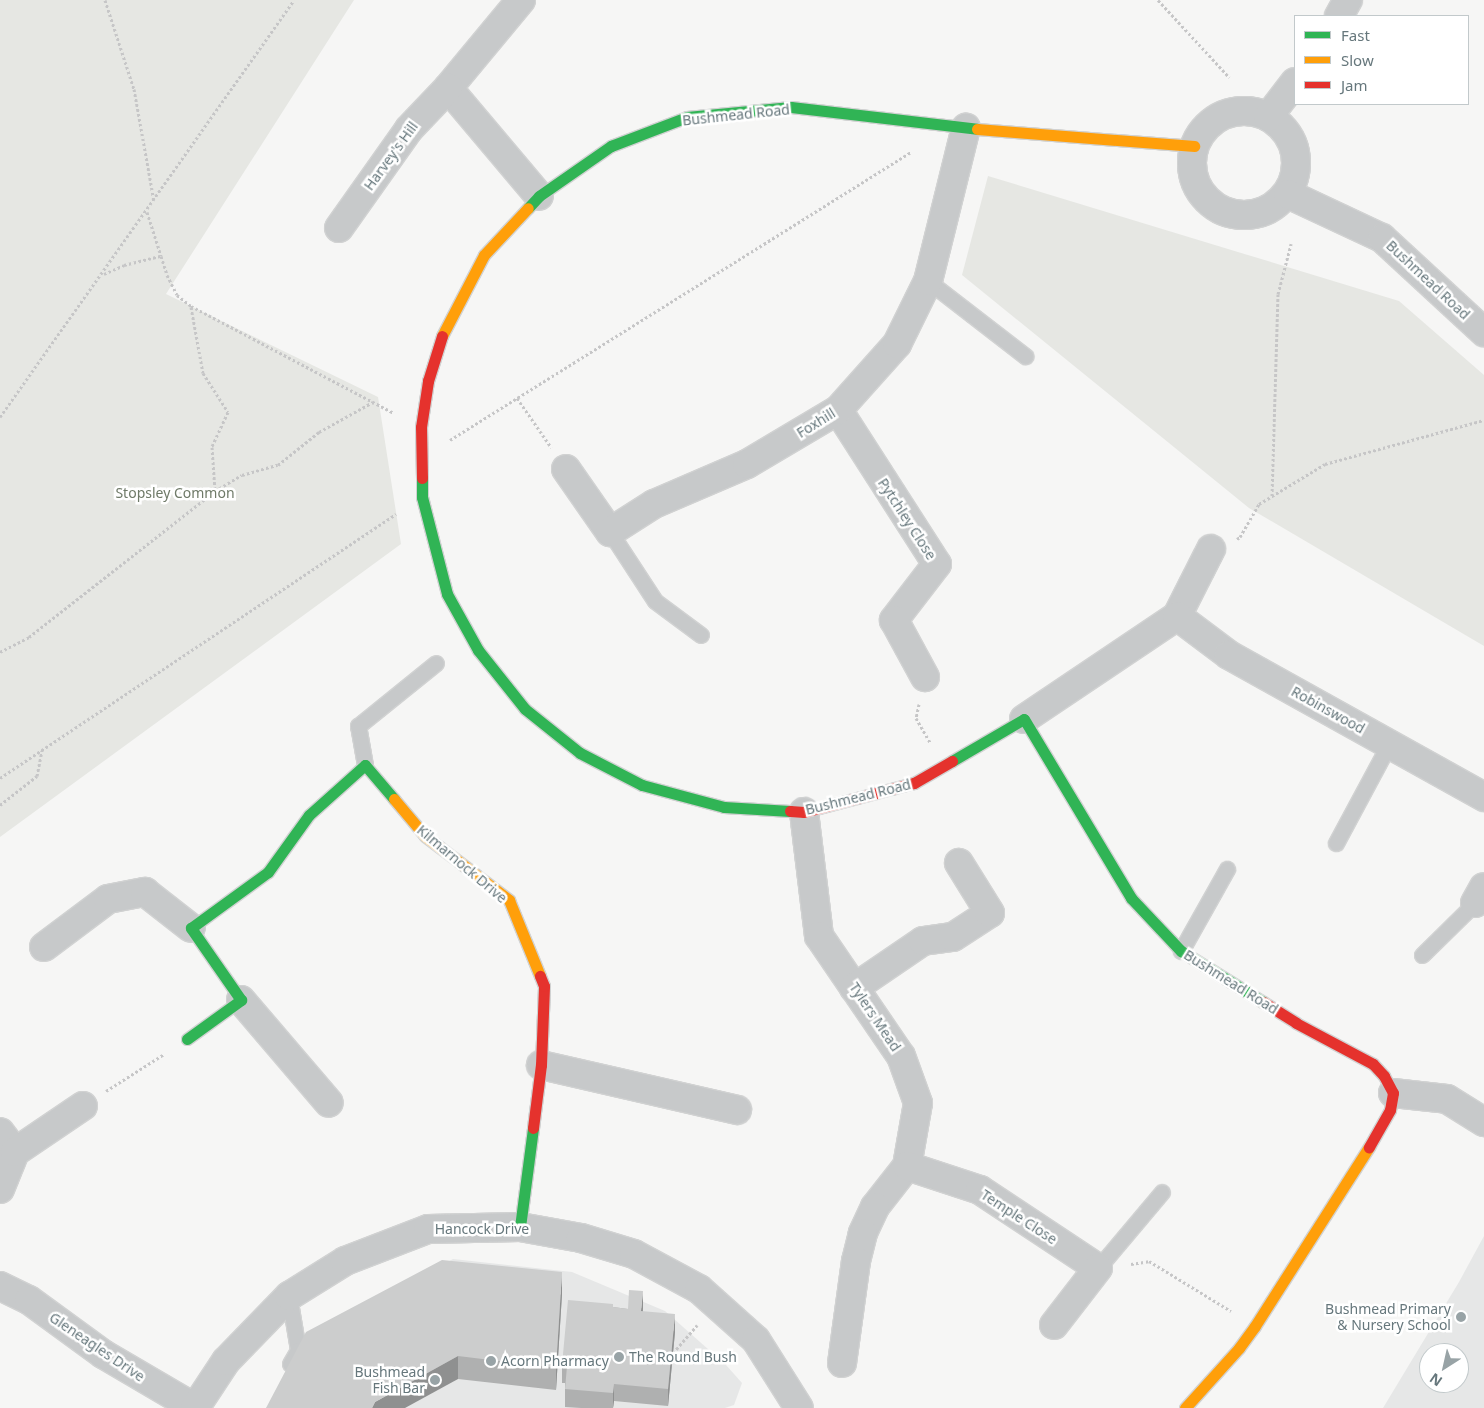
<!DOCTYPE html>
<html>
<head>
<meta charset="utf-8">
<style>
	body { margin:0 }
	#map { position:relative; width:1484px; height:1408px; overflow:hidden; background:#f6f6f5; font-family:"Noto Sans",sans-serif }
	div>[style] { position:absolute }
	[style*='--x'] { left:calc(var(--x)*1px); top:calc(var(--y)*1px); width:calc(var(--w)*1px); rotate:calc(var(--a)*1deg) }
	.built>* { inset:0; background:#e6e7e7 }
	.green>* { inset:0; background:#e6e7e3 }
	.path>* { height:3px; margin-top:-1.5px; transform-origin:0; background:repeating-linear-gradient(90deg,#c6c6c7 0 2.5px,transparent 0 5px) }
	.roads { filter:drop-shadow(1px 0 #d1d2d2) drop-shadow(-1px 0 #d1d2d2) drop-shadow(0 1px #d1d2d2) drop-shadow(0 -1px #d1d2d2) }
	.lane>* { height:15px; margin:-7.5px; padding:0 7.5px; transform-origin:7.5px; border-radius:7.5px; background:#c7c9ca }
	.street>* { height:28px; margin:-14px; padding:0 14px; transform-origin:14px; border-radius:14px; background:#c7c9ca }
	.street>.ring { margin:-14px; padding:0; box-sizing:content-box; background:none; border:28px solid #c7c9ca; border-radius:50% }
	.fast>* { height:11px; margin:-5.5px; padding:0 5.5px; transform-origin:5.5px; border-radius:5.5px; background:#30b455 }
	.slow>* { height:11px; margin:-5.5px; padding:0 5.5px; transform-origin:5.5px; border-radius:5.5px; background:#ff9f0a }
	.jam>* { height:11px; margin:-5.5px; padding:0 5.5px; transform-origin:5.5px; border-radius:5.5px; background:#e5322d }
	.wall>* { inset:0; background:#afb0b0 }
	.shaded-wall>* { inset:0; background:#8f9090 }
	.building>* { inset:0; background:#cccdcd }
	.dots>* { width:14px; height:14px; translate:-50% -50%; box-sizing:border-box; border:2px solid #fff; border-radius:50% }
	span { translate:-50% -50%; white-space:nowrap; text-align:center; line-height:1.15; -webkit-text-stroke:5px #fff; paint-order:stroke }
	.street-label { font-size:14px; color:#66777c }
	.park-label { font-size:14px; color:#6f7a68 }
	.poi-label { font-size:14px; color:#66777c }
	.right { translate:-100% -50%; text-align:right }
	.left { translate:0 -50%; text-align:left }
	.legend { position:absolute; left:1294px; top:15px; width:175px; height:90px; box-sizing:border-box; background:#fff; border:1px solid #c2c9cb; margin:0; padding:6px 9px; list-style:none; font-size:15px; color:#66777c }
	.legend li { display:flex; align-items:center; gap:10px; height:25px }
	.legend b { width:25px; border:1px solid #c2c9cb }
	.north { position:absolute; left:1419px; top:1343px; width:50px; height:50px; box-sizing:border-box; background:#fff; border:1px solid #c2c9cb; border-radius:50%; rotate:215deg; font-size:14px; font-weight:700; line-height:20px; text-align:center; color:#66777c }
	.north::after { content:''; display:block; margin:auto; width:18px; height:22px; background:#98a3a6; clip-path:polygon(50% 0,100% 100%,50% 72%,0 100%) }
</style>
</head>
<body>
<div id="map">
	<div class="built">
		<i style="clip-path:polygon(evenodd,1484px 1236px,1484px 1408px,1383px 1408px,1459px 1282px,1484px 1236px,1429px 1353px,1459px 1353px,1459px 1383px,1429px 1383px,1429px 1353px)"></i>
		<i style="clip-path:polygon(453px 1259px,572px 1272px,665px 1311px,726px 1365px,742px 1383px,734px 1405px,725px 1408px,268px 1408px,304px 1341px)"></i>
	</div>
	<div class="green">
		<i style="clip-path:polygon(0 0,354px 0,166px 294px,378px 397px,401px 544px,0 837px)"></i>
		<i style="clip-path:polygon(988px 176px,1399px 301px,1484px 375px,1484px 646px,1249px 508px,962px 275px)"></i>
	</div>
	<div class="path">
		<i style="--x:105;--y:0;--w:94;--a:72"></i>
		<i style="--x:134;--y:89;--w:114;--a:79.9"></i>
		<i style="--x:1158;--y:0;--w:105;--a:47.3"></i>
		<i style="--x:147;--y:212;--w:46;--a:72.3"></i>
		<i style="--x:104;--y:274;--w:22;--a:-24"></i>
		<i style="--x:124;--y:265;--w:38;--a:-14"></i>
		<i style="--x:161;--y:256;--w:20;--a:72"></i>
		<i style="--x:167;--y:275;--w:22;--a:63"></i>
		<i style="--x:177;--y:295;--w:18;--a:38"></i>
		<i style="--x:191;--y:306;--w:229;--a:27.8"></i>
		<i style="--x:191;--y:307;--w:67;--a:79.7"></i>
		<i style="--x:203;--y:373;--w:46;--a:57.3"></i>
		<i style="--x:228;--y:412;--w:38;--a:115"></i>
		<i style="--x:212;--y:447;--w:44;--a:86.1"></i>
		<i style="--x:215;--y:491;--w:31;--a:-31"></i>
		<i style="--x:242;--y:475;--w:37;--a:-16"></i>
		<i style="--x:278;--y:465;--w:53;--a:-38.8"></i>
		<i style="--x:319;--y:432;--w:62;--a:-29.1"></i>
		<i style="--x:517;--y:398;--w:60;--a:55.2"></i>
		<i style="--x:0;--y:417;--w:510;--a:-54.81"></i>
		<i style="--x:450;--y:440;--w:544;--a:-31.99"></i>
		<i style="--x:1272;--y:496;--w:202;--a:-88.3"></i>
		<i style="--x:1278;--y:294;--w:52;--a:-75.4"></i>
		<i style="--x:1237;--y:539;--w:4;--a:-34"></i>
		<i style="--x:1240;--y:537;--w:38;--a:-60"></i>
		<i style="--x:1259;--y:504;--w:77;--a:-31.2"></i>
		<i style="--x:1325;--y:464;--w:165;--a:-15.5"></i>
		<i style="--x:0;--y:652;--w:33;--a:-27"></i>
		<i style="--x:29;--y:637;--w:236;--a:-38.1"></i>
		<i style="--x:919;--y:704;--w:14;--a:102"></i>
		<i style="--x:916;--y:718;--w:28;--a:60"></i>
		<i style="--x:0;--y:778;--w:476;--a:-33.7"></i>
		<i style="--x:0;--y:805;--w:47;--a:-38.1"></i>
		<i style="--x:37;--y:776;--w:26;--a:-79"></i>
		<i style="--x:106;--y:1091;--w:69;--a:-32.5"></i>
		<i style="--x:1131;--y:1264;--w:18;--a:-9"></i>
		<i style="--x:1149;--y:1261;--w:96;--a:31.4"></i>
		<i style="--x:673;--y:1353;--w:37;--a:-49"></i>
	</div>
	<div class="roads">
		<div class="lane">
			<i style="--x:928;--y:281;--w:123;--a:37.7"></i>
			<i style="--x:610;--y:532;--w:82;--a:56.9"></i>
			<i style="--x:655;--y:601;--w:57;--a:36.5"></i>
			<i style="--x:365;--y:765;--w:40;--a:-100"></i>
			<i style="--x:358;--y:726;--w:100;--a:-38.9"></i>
			<i style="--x:1336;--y:843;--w:112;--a:-61.8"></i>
			<i style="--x:1181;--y:951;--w:94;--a:-60.7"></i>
			<i style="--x:1422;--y:955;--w:74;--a:-44.5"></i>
			<i style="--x:1098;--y:1268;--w:99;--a:-49.9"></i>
			<i style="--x:289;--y:1296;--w:55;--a:80.5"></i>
			<i style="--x:298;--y:1350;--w:16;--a:120"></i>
		</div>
		<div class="street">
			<i style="--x:521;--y:0;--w:114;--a:129.7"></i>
			<i style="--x:448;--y:88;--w:141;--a:49.9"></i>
			<i style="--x:1339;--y:16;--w:18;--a:-61"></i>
			<i class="ring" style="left:1192px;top:111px;width:76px;height:76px"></i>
			<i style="--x:1268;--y:117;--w:44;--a:-52.4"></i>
			<i style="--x:1288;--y:194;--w:104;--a:25.1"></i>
			<i style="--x:1382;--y:238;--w:139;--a:42.7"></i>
			<i style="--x:339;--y:228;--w:121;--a:-54.7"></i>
			<i style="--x:409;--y:129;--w:57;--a:-46.4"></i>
			<i style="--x:838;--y:410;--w:183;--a:57.3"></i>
			<i style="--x:937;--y:564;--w:71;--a:127.5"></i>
			<i style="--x:894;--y:620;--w:65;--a:61.5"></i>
			<i style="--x:566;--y:469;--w:77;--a:55.1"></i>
			<i style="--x:610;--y:532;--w:52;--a:-32.5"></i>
			<i style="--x:654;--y:504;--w:101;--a:-23.3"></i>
			<i style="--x:747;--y:464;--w:106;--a:-30.7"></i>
			<i style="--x:838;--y:410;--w:89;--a:-48.2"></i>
			<i style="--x:897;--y:344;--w:70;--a:-63.8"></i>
			<i style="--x:928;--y:281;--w:158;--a:-76.1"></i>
			<i style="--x:1177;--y:616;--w:75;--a:-63.1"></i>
			<i style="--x:1024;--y:719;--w:184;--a:-33.9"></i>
			<i style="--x:1177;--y:616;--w:65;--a:36.9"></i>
			<i style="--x:1229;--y:655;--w:292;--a:29.1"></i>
			<i style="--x:804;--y:812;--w:125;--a:83.1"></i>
			<i style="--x:819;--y:936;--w:145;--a:55.7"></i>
			<i style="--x:901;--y:1056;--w:50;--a:70.1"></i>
			<i style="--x:918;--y:1103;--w:64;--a:99.9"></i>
			<i style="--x:907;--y:1166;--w:52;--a:128"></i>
			<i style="--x:875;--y:1207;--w:29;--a:115"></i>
			<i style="--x:863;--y:1233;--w:29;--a:104"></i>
			<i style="--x:856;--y:1261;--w:103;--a:97.8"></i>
			<i style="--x:1475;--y:903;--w:18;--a:-61"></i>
			<i style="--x:44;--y:947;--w:80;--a:-36.9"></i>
			<i style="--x:108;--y:899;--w:38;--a:-11"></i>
			<i style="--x:145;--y:892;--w:58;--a:38"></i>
			<i style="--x:854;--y:988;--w:83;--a:-34.3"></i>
			<i style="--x:923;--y:941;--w:30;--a:-8"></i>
			<i style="--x:953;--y:937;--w:44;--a:-33"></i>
			<i style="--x:990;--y:913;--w:59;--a:-121.8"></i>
			<i style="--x:241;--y:1000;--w:135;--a:49.5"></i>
			<i style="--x:541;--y:1065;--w:201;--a:12.9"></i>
			<i style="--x:1393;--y:1093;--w:54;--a:6.3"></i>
			<i style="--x:1447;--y:1099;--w:44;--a:31.9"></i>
			<i style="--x:0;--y:1132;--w:25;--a:53"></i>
			<i style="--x:907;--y:1166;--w:77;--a:18.2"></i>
			<i style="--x:980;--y:1190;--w:141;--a:33.5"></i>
			<i style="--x:1098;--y:1268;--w:72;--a:127.7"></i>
			<i style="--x:0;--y:1189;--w:40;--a:-68"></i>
			<i style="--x:15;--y:1152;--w:82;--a:-34.1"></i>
			<i style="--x:0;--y:1286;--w:32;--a:26"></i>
			<i style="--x:29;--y:1300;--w:92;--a:36.1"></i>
			<i style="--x:103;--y:1354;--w:107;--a:30.4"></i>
			<i style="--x:195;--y:1408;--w:56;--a:-56.6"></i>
			<i style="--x:226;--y:1361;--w:91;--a:-45.9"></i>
			<i style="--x:289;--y:1296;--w:66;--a:-32"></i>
			<i style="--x:345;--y:1261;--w:89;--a:-21.1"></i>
			<i style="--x:428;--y:1229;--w:92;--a:-1.2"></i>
			<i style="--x:520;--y:1227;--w:62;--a:10.2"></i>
			<i style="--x:581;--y:1238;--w:55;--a:16.8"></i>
			<i style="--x:634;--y:1254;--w:74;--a:28.3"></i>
			<i style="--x:699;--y:1289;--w:76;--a:41.8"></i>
			<i style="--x:756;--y:1340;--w:80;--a:57.7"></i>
		</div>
		<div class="fast">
			<i style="--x:528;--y:208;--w:16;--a:-47"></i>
			<i style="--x:539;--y:196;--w:88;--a:-34.8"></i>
			<i style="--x:611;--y:146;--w:81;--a:-20.9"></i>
			<i style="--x:687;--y:117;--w:104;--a:-5.5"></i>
			<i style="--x:791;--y:107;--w:187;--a:6.7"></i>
			<i style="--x:422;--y:478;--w:19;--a:90"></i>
			<i style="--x:422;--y:497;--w:100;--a:75.5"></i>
			<i style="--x:447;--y:594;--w:64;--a:61"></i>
			<i style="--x:478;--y:650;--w:75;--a:51.5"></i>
			<i style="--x:525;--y:709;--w:70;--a:38.7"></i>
			<i style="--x:580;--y:753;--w:70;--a:27.3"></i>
			<i style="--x:642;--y:785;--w:85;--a:15"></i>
			<i style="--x:724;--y:807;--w:66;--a:3.5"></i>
			<i style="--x:952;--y:761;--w:83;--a:-30.3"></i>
			<i style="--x:1024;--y:719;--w:209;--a:59.1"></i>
			<i style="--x:1131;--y:898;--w:73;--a:46.7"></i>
			<i style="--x:1181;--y:951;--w:97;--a:31.9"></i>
			<i style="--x:187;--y:1039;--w:67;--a:-35.8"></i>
			<i style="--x:241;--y:1000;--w:88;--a:-124.8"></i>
			<i style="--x:191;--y:928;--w:95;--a:-36"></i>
			<i style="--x:268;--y:872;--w:70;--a:-54.3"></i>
			<i style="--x:309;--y:815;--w:75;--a:-41.8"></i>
			<i style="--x:365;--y:765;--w:45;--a:49.5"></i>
			<i style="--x:520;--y:1227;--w:100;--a:-82.5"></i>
		</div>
		<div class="slow">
			<i style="--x:977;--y:129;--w:218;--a:4.5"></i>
			<i style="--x:442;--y:336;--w:91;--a:-62.6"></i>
			<i style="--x:484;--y:255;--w:64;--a:-46.9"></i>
			<i style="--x:394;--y:799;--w:48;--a:50"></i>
			<i style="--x:425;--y:836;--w:106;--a:37.3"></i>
			<i style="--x:509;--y:900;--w:82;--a:67.8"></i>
			<i style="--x:1185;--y:1408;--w:81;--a:-48"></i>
			<i style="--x:1239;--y:1348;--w:27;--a:-54"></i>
			<i style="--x:1255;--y:1326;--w:212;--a:-57.5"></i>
		</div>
		<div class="jam">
			<i style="--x:422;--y:478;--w:51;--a:-91.1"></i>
			<i style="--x:421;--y:427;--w:47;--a:-81.3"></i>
			<i style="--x:428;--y:381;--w:47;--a:-72.7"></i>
			<i style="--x:790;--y:811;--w:14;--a:4"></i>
			<i style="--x:804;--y:812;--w:114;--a:-14.8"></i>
			<i style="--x:914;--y:783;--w:44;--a:-30.1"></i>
			<i style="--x:1263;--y:1002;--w:39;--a:32"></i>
			<i style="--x:1296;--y:1023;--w:87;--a:28"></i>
			<i style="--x:1373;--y:1064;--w:16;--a:47"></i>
			<i style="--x:1384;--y:1076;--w:19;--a:62"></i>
			<i style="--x:1393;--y:1093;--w:17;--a:100"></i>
			<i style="--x:1390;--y:1110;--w:43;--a:119.6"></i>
			<i style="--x:533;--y:1128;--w:64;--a:-82.8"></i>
			<i style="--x:541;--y:1065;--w:79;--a:-87.8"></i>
			<i style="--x:544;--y:986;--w:11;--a:-112"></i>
		</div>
	</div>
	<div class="wall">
		<i style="clip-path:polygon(562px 1294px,556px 1390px,458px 1379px,266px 1408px)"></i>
		<i style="clip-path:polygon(613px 1307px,628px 1309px,643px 1308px,643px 1312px,675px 1332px,668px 1406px,614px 1401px,613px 1408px,581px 1408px,565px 1407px,565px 1383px,562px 1383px,562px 1365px)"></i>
	</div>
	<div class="shaded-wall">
		<i style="clip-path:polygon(562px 1272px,562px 1294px,556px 1390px,556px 1368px)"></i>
		<i style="clip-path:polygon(643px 1291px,643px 1308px,641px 1329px,641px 1311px)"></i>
		<i style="clip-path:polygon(675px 1314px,675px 1332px,668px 1406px,668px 1389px)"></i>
		<i style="clip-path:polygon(458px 1356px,458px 1379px,405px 1408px,372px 1408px,375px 1402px)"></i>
		<i style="clip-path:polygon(614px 1384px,614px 1401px,613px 1408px,613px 1393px)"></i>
	</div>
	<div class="building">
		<i style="clip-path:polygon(442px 1260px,562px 1272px,556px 1368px,458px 1356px,375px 1402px,372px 1408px,266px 1408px,306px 1332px)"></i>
		<i style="clip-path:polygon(629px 1290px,643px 1291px,641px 1311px,675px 1314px,668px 1389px,614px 1384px,613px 1393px,565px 1389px,567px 1366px,562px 1365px,568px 1300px,613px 1304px,613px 1307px,628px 1309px)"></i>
	</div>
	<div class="dots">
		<i style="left:1461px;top:1317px;background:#98a3a6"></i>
		<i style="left:619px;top:1357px;background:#98a3a6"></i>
		<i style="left:491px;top:1361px;background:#98a3a6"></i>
		<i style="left:435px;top:1380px;background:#98a3a6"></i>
	</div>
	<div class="street-label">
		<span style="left:736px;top:115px;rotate:-6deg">Bushmead Road</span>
		<span style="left:391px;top:156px;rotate:-54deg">Harvey's Hill</span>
		<span style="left:1428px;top:280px;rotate:43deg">Bushmead Road</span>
		<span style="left:816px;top:423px;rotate:-32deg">Foxhill</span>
		<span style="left:907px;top:519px;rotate:57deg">Pytchley Close</span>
		<span style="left:1328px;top:710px;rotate:29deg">Robinswood</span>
		<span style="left:858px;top:797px;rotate:-14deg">Bushmead Road</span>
		<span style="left:462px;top:864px;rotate:40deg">Kilmarnock Drive</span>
		<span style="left:1231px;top:982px;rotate:32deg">Bushmead Road</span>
		<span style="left:875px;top:1017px;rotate:56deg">Tylers Mead</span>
		<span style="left:1019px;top:1217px;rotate:33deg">Temple Close</span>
		<span style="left:482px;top:1229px">Hancock Drive</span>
		<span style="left:97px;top:1347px;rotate:34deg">Gleneagles Drive</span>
	</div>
	<div class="park-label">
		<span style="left:175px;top:493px">Stopsley Common</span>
	</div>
	<div class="poi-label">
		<span class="right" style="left:1451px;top:1317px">Bushmead Primary<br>&amp; Nursery School</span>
		<span class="left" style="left:629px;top:1357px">The Round Bush</span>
		<span class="left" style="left:501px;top:1361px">Acorn Pharmacy</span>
		<span class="right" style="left:425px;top:1380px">Bushmead<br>Fish Bar</span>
	</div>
	<ul class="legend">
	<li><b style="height:6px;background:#30b455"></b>Fast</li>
	<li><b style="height:6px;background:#ff9f0a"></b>Slow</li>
	<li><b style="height:6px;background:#e5322d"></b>Jam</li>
	</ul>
	<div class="north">N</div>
</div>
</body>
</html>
